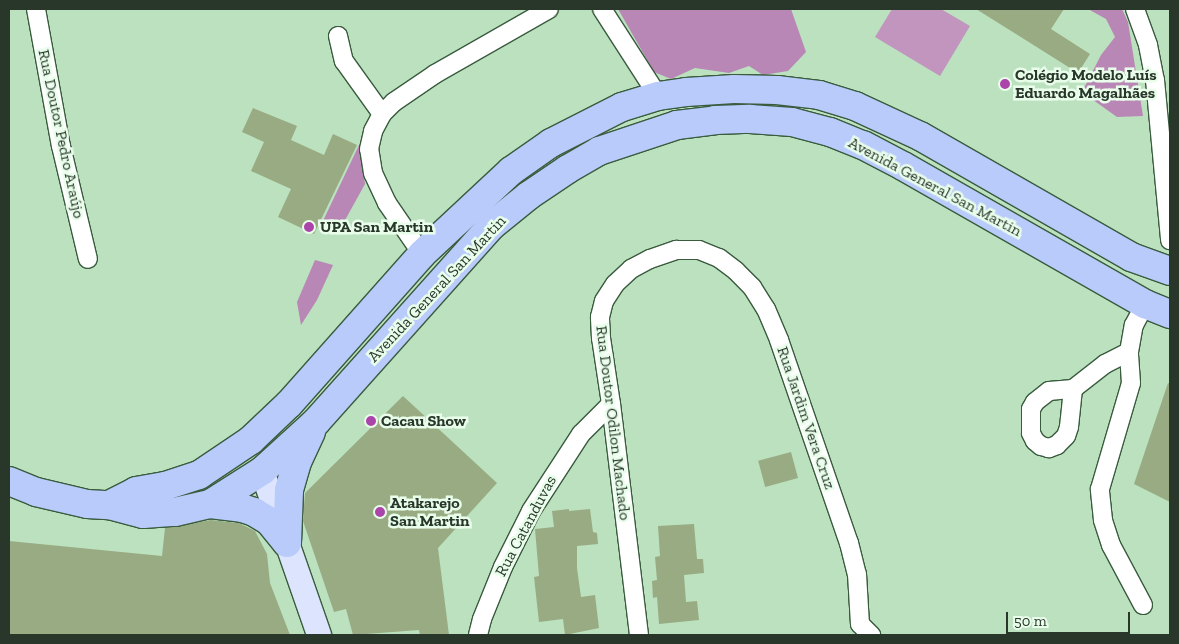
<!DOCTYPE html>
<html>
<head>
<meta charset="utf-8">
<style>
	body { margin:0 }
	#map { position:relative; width:1179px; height:644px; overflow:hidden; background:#bbe1bf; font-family:"Zilla Slab",serif }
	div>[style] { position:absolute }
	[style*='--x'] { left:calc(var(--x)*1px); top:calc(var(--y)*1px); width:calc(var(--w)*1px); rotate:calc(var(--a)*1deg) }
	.green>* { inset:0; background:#c195be }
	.forest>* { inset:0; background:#b887b5 }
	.building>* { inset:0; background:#98ab82; transform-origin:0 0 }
	.roads { filter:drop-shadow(1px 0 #395b3e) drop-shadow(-1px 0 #395b3e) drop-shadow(0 1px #395b3e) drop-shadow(0 -1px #395b3e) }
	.street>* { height:18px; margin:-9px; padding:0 9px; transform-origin:9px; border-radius:9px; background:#fff }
	.secondary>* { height:24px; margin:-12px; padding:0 12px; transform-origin:12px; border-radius:12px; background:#dce5fd }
	.primary>* { height:28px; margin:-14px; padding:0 14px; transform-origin:14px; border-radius:14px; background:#b9cbfa }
	.dots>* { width:14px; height:14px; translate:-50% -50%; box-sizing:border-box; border:2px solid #e9fdeb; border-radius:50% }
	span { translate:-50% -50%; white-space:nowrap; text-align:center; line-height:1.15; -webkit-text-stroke:5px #e9fdeb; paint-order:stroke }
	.poi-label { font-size:16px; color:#28372a; font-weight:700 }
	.left { translate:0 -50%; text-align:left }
	.street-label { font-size:16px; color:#28372a }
	.frame { position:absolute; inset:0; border:10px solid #28372a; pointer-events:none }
	.scale { position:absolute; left:1006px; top:612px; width:124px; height:22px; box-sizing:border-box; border:2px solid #28372a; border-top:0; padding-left:6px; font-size:15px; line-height:18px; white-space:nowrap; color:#28372a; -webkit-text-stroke:4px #e9fdeb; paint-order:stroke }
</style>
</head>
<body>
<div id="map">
	<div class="green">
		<i style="clip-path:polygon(892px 9px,941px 9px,970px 26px,940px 76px,875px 37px)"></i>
	</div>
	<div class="forest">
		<i style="clip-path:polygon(618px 9px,791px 9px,806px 52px,788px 71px,763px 75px,749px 66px,729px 73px,695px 68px,671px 79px,654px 72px)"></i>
		<i style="clip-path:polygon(1088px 9px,1122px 9px,1128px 22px,1143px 116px,1117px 117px,1082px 92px,1101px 55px,1115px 37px,1106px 19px)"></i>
		<i style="clip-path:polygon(359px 145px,365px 184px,339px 231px,322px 223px)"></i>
		<i style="clip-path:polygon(315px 260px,333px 265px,317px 300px,301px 325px,297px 302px)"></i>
	</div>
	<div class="building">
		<i style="clip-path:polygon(976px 9px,1064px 9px,1051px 29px,1090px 54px,1078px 73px)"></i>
		<i style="clip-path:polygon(253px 108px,297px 126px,291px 140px,324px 155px,333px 134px,357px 145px,314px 234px,278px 217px,291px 189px,251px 171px,264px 142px,242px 132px)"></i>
		<i style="clip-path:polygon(1168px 383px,1170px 384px,1170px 502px,1134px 484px)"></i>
		<i style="clip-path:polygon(403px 396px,497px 483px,438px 548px,449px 635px,420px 635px,419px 630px,353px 635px,346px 609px,334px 612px,303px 521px,305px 493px)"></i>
		<i style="left:791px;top:452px;width:27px;height:34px;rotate:75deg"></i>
		<i style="clip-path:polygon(569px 509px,569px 511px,590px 509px,593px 532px,597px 533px,598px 544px,577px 546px,577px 568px,581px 597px,595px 595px,599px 628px,565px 635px,563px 619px,539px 622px,534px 577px,539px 576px,535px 529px,554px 527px,552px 511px)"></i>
		<i style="clip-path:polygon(211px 520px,239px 523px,255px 531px,267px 554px,270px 583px,290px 635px,9px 635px,9px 541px,162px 556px,165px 528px)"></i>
		<i style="clip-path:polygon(694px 524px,697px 559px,703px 559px,704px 573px,684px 575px,686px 602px,697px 601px,699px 620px,659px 624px,657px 597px,653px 598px,652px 581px,657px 580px,655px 557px,660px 556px,658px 526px)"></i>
	</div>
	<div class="roads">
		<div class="street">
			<i style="--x:36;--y:9;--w:139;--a:79.7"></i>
			<i style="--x:61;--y:146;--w:116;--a:76.6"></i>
			<i style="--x:602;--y:9;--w:103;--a:57.2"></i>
			<i style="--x:1135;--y:9;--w:38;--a:70"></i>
			<i style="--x:1148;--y:45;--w:36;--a:79"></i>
			<i style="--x:1155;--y:80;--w:161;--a:84.6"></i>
			<i style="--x:338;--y:36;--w:26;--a:77"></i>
			<i style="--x:344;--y:61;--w:65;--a:54.4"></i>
			<i style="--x:422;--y:254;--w:62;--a:-124.5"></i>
			<i style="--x:387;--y:203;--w:33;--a:-115"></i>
			<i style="--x:373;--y:173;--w:24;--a:-99"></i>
			<i style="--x:369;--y:149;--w:18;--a:-77"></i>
			<i style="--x:373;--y:131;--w:19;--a:-62"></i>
			<i style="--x:382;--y:114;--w:17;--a:-45"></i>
			<i style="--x:394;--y:102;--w:50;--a:-34.3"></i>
			<i style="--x:435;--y:74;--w:131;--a:-29.7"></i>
			<i style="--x:1073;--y:389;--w:38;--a:96"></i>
			<i style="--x:1069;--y:427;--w:9;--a:108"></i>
			<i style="--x:1066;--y:436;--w:13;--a:135"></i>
			<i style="--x:1057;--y:445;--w:9;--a:159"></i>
			<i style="--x:1049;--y:448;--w:8;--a:-166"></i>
			<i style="--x:1041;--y:446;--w:8;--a:-140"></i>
			<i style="--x:1035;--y:441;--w:9;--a:-117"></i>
			<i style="--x:1031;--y:433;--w:24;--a:-90"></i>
			<i style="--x:1031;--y:409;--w:8;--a:-60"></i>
			<i style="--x:1035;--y:402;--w:18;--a:-38"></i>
			<i style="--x:1049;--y:391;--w:24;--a:-5"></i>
			<i style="--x:1073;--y:389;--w:41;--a:-38"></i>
			<i style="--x:1105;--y:364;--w:27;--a:-27"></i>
			<i style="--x:1143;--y:605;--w:68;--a:-118.1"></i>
			<i style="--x:1111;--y:545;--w:26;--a:-108"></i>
			<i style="--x:1103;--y:520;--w:31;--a:-96"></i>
			<i style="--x:1100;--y:489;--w:110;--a:-73.7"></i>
			<i style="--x:1131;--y:383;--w:31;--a:-94"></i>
			<i style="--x:1129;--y:352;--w:27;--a:-80"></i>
			<i style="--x:1134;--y:325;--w:24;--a:-62"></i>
			<i style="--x:478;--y:635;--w:16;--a:-76"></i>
			<i style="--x:482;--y:619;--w:56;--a:-68"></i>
			<i style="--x:503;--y:567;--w:63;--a:-63.4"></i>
			<i style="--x:531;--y:511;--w:92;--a:-57"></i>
			<i style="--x:581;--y:434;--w:42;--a:-45"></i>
			<i style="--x:639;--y:635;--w:233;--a:-96.9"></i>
			<i style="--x:611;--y:404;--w:67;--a:-98.6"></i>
			<i style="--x:601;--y:338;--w:21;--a:-93"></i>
			<i style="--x:600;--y:317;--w:16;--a:-76"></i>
			<i style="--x:604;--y:301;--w:20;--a:-57"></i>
			<i style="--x:615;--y:284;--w:22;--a:-43"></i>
			<i style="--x:631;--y:269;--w:21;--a:-28"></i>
			<i style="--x:650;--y:259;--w:28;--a:-19"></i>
			<i style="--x:676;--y:250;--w:23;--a:0"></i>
			<i style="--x:699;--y:250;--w:22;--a:22"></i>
			<i style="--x:719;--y:258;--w:21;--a:37"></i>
			<i style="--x:736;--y:271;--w:23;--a:45"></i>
			<i style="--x:752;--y:287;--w:26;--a:58"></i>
			<i style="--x:766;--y:309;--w:34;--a:67"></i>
			<i style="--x:779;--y:340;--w:215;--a:71"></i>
			<i style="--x:849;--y:543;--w:32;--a:76"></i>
			<i style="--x:857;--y:574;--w:50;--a:86.6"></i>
			<i style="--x:860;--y:624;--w:16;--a:45"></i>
		</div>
		<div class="secondary">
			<i style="--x:262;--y:471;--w:174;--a:70.8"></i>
		</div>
		<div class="primary">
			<i style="--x:9;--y:481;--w:29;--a:22"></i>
			<i style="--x:36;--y:492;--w:52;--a:13.2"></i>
			<i style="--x:87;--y:504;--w:22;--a:3"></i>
			<i style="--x:109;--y:505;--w:35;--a:15"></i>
			<i style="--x:143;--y:514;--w:32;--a:-4"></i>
			<i style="--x:175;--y:512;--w:36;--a:-13"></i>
			<i style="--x:210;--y:504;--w:62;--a:-32.4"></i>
			<i style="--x:262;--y:471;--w:73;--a:-42.2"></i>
			<i style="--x:316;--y:422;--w:263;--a:-48.2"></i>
			<i style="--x:491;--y:226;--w:48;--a:-39"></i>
			<i style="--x:528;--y:196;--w:48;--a:-34"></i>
			<i style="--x:568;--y:169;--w:36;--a:-30"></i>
			<i style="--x:599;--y:151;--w:82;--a:-18.4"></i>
			<i style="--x:677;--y:125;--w:38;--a:-7"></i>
			<i style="--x:715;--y:120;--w:35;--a:-2"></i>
			<i style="--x:750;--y:119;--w:42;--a:4.1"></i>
			<i style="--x:792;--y:122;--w:39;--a:15"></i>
			<i style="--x:830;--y:132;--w:35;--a:22"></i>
			<i style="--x:863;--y:145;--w:45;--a:27.7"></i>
			<i style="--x:903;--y:166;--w:279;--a:29.7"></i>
			<i style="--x:1145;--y:304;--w:27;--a:22"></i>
			<i style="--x:210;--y:504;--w:32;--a:7"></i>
			<i style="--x:242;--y:508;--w:13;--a:18"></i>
			<i style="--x:254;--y:512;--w:17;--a:31"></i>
			<i style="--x:269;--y:521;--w:28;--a:51"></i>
			<i style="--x:109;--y:505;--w:30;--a:-27"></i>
			<i style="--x:136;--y:491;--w:29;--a:-10"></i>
			<i style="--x:165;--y:486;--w:36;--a:-18"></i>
			<i style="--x:199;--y:475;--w:63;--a:-33.9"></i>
			<i style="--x:251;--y:440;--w:52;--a:-43.5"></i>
			<i style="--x:289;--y:404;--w:200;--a:-48.4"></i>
			<i style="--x:422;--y:254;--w:122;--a:-43"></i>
			<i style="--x:511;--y:171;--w:49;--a:-35"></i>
			<i style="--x:551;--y:143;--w:80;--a:-26.9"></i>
			<i style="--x:622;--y:107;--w:38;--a:-17"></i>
			<i style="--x:658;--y:96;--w:28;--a:-8"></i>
			<i style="--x:686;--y:92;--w:48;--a:-3.6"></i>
			<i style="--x:734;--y:89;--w:43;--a:1.3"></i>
			<i style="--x:777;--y:90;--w:42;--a:6.8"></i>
			<i style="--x:819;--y:95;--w:38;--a:17"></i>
			<i style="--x:855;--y:106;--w:72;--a:24.8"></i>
			<i style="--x:920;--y:136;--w:243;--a:29.8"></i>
			<i style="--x:1131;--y:257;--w:41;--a:19.7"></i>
			<i style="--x:287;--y:543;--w:53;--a:-87.8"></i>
			<i style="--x:289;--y:490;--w:29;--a:-74"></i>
			<i style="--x:297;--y:462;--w:33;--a:-65"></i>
		</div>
	</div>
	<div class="dots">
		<i style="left:1005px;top:84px;background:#ab45a9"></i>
		<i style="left:309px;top:227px;background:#ab45a9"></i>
		<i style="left:371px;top:421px;background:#ab45a9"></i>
		<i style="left:380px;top:512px;background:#ab45a9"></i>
	</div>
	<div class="poi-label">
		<span class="left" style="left:1015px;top:84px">Colégio Modelo Luís<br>Eduardo Magalhães</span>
		<span class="left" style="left:320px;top:227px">UPA San Martin</span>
		<span class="left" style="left:381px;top:421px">Cacau Show</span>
		<span class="left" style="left:390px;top:512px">Atakarejo<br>San Martin</span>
	</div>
	<div class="street-label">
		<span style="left:61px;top:134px;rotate:78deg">Rua Doutor Pedro Araújo</span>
		<span style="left:935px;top:187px;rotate:28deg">Avenida General San Martin</span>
		<span style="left:437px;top:289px;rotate:-47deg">Avenida General San Martin</span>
		<span style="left:806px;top:418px;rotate:71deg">Rua Jardim Vera Cruz</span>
		<span style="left:613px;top:423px;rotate:83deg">Rua Doutor Odilon Machado</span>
		<span style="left:526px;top:526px;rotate:-62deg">Rua Catanduvas</span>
	</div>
	<div class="frame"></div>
	<div class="scale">50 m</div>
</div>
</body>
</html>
